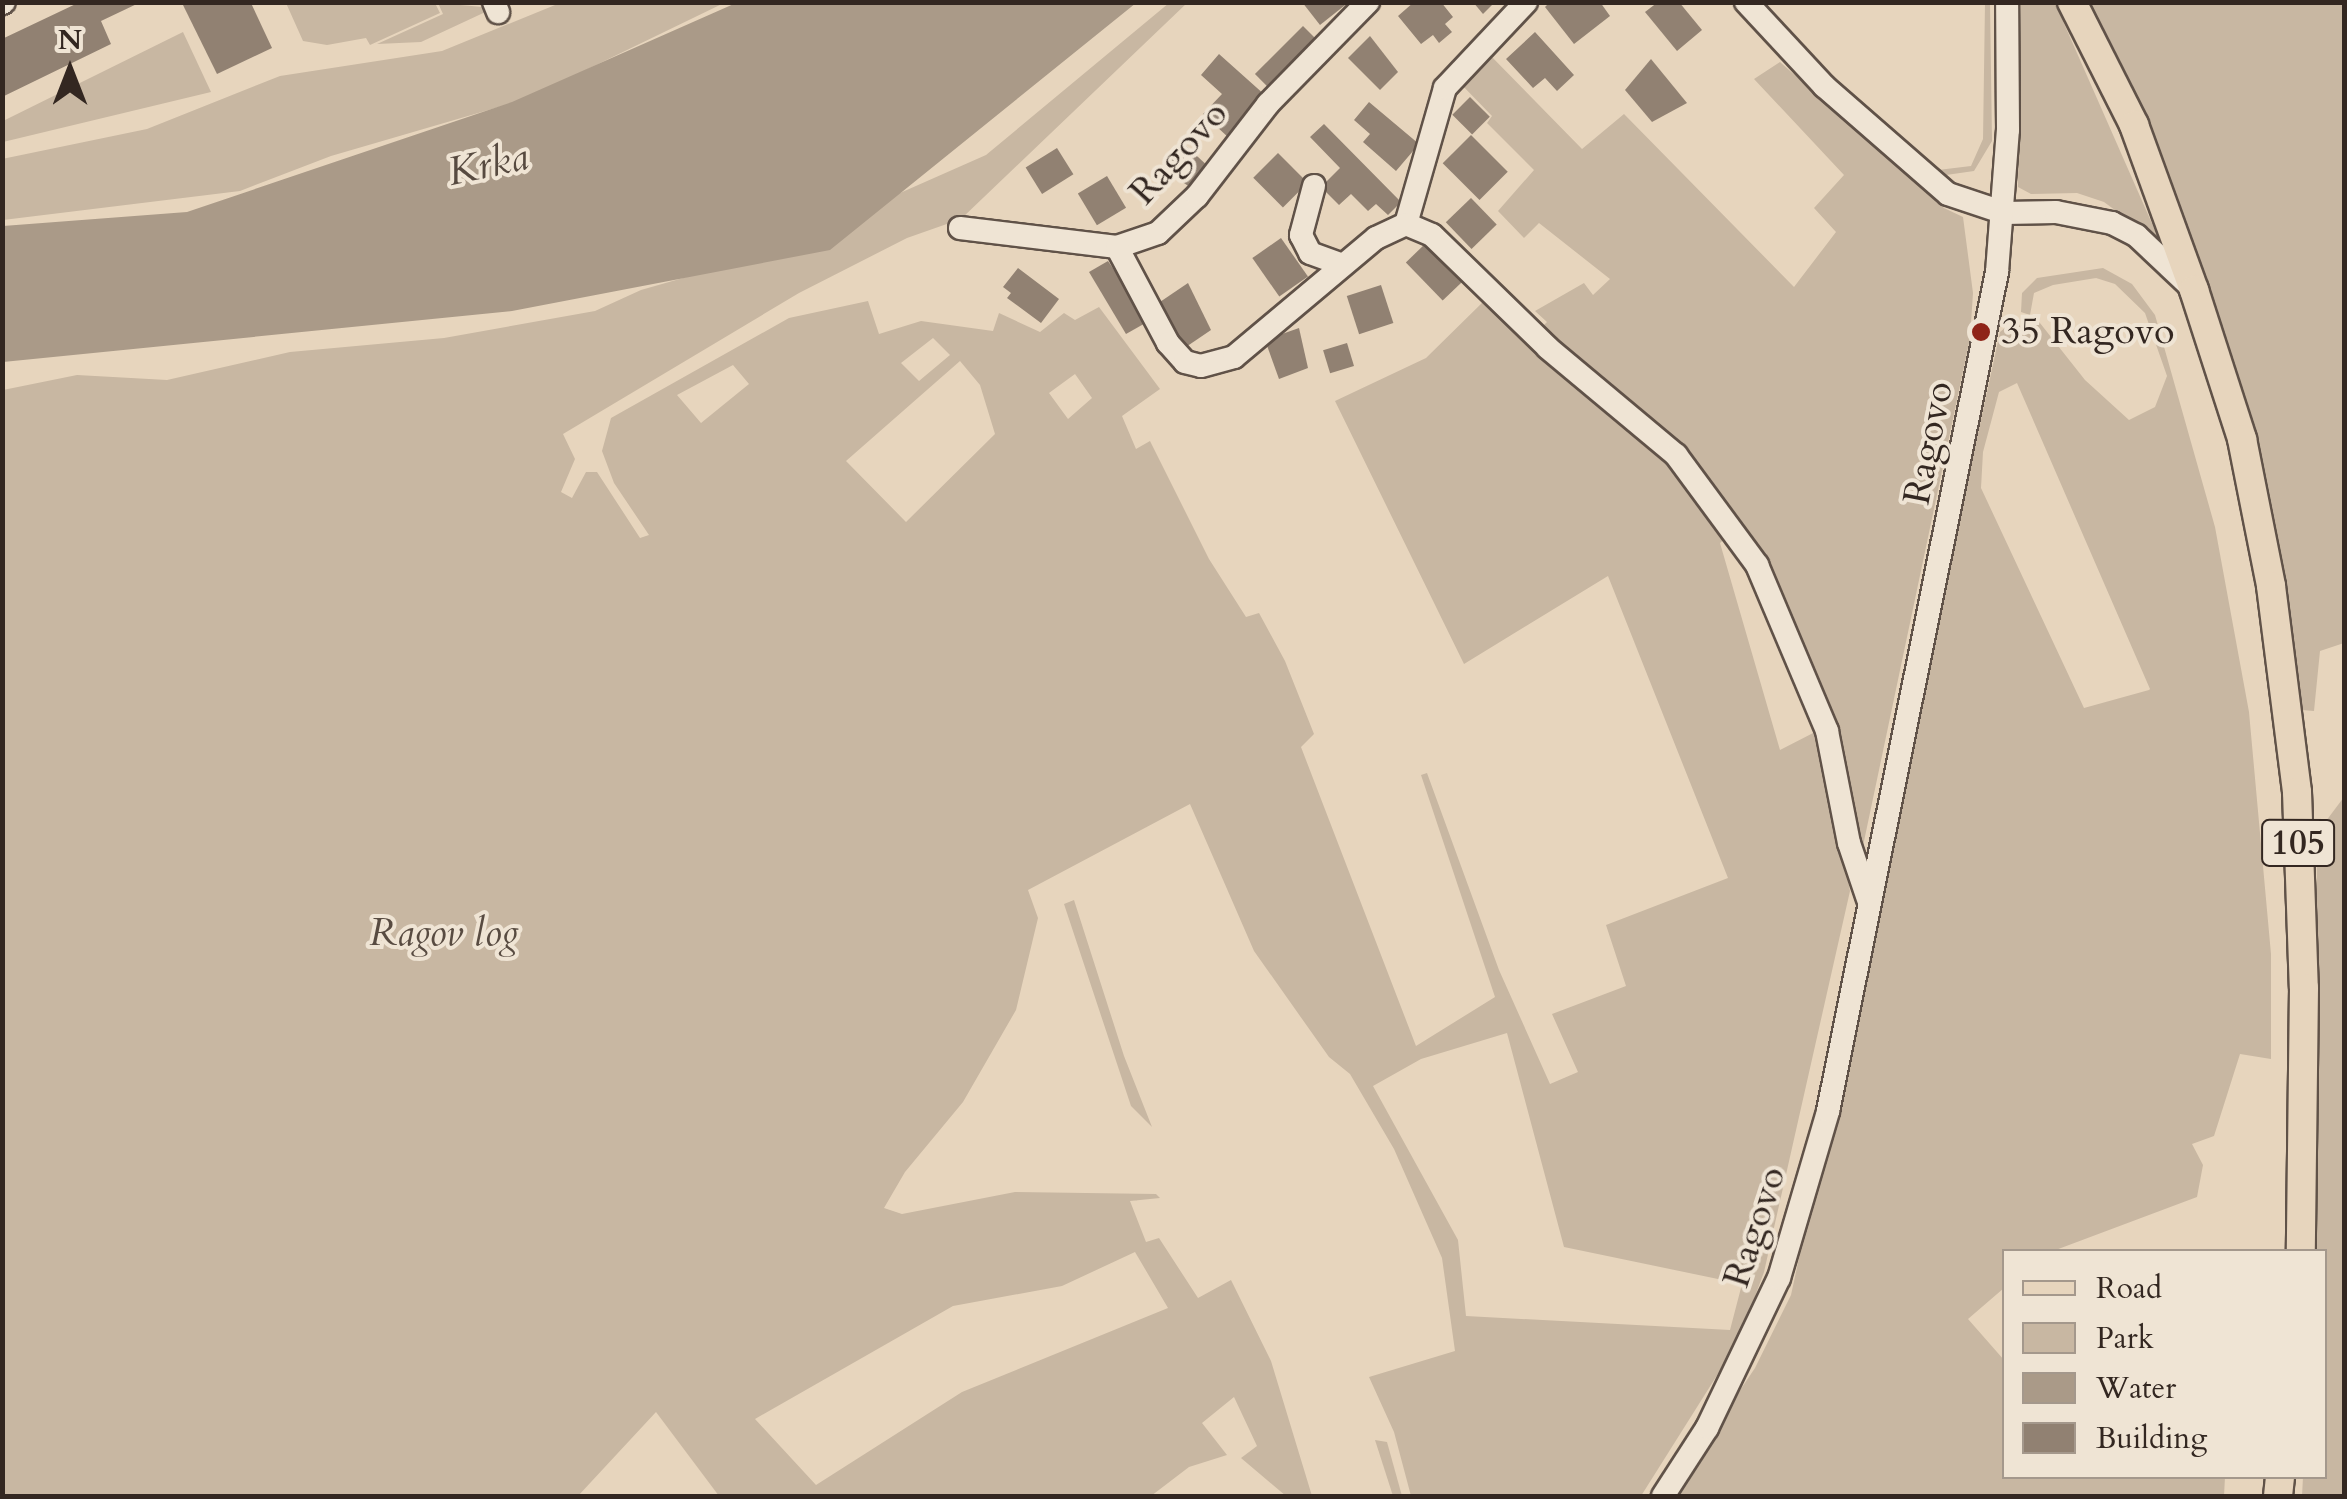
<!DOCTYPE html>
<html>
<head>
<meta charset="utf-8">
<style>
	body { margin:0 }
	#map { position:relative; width:2347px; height:1499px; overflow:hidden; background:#e7d5bd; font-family:Cardo,serif }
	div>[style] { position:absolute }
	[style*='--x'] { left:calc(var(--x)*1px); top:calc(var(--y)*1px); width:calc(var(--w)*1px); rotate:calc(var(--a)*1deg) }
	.green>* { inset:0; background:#c8b7a2 }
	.water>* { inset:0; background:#aa9a88 }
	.building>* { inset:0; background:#918172; transform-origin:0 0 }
	.roads { filter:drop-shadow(2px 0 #605248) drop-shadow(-2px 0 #605248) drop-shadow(0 2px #605248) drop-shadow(0 -2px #605248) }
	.minor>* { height:22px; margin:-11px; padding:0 11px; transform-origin:11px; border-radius:11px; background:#efe4d4 }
	.major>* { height:28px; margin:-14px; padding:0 14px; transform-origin:14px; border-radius:14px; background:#e7d5bd }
	.dots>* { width:28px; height:28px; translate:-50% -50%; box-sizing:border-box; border:5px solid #efe4d4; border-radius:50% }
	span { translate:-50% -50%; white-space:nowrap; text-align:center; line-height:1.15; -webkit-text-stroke:8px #efe4d4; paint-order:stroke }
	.shield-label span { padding:2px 8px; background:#efe4d4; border:2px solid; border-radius:8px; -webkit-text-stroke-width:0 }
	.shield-label { font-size:35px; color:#332721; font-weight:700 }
	.street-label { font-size:38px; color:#332721 }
	.poi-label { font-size:38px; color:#332721 }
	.left { translate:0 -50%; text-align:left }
	.park-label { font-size:38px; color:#584b41; font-style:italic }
	.water-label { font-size:40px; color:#574a40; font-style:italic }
	.frame { position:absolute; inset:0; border:5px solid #332721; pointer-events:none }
	.legend { position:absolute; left:2002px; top:1249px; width:325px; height:230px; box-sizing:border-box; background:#efe4d4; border:2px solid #a4988c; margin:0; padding:12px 18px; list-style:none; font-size:30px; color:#332721 }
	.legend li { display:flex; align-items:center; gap:20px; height:50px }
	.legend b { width:50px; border:2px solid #a4988c }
	.north { position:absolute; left:20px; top:20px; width:100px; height:100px; -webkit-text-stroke:8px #efe4d4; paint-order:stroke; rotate:0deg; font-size:28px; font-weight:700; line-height:40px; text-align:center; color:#332721 }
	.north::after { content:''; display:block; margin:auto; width:35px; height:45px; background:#332721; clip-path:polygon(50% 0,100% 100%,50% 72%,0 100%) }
</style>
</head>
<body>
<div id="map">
	<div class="green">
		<i style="clip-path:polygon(286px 3px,435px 3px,440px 13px,370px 45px,366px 38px,327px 45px,303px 41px)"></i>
		<i style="clip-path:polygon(438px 3px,494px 8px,421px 42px,377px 44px,443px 14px)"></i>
		<i style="clip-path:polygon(560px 3px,724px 3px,526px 99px,331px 156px,240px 191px,3px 220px,2px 159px,147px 129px,280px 76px,442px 51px)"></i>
		<i style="clip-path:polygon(evenodd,1169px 3px,1187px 3px,961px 219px,907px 238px,799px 293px,563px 434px,575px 459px,561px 492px,572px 498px,586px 472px,597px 472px,640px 538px,649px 535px,614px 483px,602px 451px,611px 418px,789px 318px,868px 301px,879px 334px,921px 321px,993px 331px,999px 313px,1040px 332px,1064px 313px,1075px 320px,1099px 307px,1160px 389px,1122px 416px,1136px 449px,1150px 441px,1209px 559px,1246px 617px,1259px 613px,1285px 661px,1314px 734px,1301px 747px,1416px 1046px,1495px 997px,1421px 775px,1427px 773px,1499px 970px,1550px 1084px,1578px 1072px,1552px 1014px,1626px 986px,1606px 925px,1728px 878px,1608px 576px,1464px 664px,1335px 401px,1426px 358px,1486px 299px,1669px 456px,1730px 534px,1720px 543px,1780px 750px,1819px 730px,1850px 891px,1764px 1272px,1738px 1342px,1641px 1496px,1411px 1496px,1394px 1432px,1369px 1377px,1455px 1351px,1442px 1258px,1394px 1149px,1350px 1074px,1329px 1057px,1254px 951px,1190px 804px,1028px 890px,1038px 918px,1016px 1010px,963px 1102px,905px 1172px,884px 1208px,902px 1214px,1015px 1192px,1156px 1194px,1160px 1198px,1130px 1201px,1146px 1242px,1159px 1238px,1198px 1298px,1231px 1280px,1271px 1361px,1312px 1496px,1286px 1496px,1241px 1458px,1257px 1446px,1234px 1397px,1202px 1423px,1227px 1455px,1189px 1467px,1151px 1496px,719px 1496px,656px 1412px,578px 1496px,3px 1496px,3px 390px,77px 375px,167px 380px,290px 352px,444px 338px,595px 311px,641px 290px,753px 258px,986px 155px,1169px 3px,933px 338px,950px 355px,919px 381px,901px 363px,933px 338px,1169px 3px,960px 361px,980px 385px,995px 434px,906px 522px,846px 461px,960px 361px,1169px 3px,733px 365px,749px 384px,701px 423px,677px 395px,733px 365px,1169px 3px,1075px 374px,1092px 398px,1068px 419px,1049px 393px,1075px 374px,1169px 3px,1507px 1033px,1564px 1247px,1742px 1284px,1730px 1330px,1466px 1316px,1458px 1240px,1373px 1086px,1421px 1059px,1507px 1033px,1169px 3px,1135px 1252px,1168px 1308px,962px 1392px,816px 1485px,755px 1419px,953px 1306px,1062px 1286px,1135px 1252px)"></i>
		<i style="clip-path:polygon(1985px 3px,1990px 3px,1992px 141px,1974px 171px,1946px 175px,1938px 170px,1971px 166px,1983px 139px)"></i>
		<i style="clip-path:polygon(2020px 3px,2055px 3px,2161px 244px,2104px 202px,2077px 193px,2031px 194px,2018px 187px)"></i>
		<i style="clip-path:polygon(2087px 3px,2344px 3px,2344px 643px,2320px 651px,2314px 711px,2302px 710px,2269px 505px,2216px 312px,2153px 143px)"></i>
		<i style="clip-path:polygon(183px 32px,211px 92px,3px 142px,3px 121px)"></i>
		<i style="clip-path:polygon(1488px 53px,1582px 149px,1624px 114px,1794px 287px,1836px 232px,1814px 208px,1844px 175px,1754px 79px,1780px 62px,1944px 208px,1963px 217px,1973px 293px,1970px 338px,1863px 846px,1856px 843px,1729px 513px,1539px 330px,1547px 322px,1535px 311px,1584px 283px,1593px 295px,1610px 279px,1539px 223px,1524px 238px,1498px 211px,1534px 170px,1487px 123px,1492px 116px,1459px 82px)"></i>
		<i style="clip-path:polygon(evenodd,2103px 268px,2132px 284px,2155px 315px,2215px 527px,2249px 712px,2271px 954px,2271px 1059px,2240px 1054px,2214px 1136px,2192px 1144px,2203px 1165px,2197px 1197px,2053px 1251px,2004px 1252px,2004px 1288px,1968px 1319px,2004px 1360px,2004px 1476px,2225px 1477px,2224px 1496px,1669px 1496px,1755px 1368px,1791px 1295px,2000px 332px,2011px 323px,2028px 328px,2036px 318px,2085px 380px,2129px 420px,2155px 407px,2167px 376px,2145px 313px,2115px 284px,2096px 278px,2053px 285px,2034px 293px,2030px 315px,2021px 312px,2022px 293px,2037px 278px,2103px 268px,2017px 383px,2150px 689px,2149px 690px,2084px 708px,1981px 488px,1983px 452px,1999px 392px,2017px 383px)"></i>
		<i style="clip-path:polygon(2344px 797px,2344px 1496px,2302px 1496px,2303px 1477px,2324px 1476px,2324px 1252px,2316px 1251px,2317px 833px)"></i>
		<i style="clip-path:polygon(1074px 900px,1124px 1056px,1152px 1127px,1131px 1106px,1064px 904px)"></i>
		<i style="clip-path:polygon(1375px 1440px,1387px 1442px,1402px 1496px,1393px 1496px)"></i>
	</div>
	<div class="water">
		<i style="clip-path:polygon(736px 3px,1136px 3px,830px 250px,512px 311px,3px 362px,3px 226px,187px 212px,512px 102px)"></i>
	</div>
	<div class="building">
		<i style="clip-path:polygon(80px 2px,141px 2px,101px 21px,111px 44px,2px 97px,2px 39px)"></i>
		<i style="clip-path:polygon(1302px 2px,1349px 2px,1320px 25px)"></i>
		<i style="clip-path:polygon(1414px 2px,1441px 2px,1453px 17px,1445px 24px,1452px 32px,1439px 43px,1433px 35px,1421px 44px,1398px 16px)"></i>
		<i style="clip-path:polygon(1473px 2px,1495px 2px,1483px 14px)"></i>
		<i style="clip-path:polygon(1550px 2px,1600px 2px,1610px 16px,1574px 44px,1545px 7px)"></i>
		<i style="clip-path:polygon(1658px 2px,1679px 2px,1702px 30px,1677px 51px,1645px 12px)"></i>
		<i style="clip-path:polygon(182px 3px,251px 3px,272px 48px,217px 74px)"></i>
		<i style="left:1303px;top:26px;width:24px;height:68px;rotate:45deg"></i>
		<i style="clip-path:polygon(1535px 32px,1574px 75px,1557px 91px,1545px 78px,1533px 88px,1506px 59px)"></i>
		<i style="clip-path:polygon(1370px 36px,1398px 72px,1380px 90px,1348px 58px)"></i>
		<i style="clip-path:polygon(1219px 54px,1266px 96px,1229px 138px,1203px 114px,1222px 94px,1201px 75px)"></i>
		<i style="clip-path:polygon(1651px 59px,1687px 103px,1652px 122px,1625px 90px)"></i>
		<i style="left:1470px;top:97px;width:28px;height:25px;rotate:45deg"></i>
		<i style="clip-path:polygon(1369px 102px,1419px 144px,1396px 171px,1363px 142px,1370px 134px,1354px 120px)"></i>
		<i style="clip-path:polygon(1324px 124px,1401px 202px,1388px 215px,1376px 204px,1368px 211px,1351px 194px,1339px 205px,1321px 187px,1340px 168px,1310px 137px)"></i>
		<i style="left:1471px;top:135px;width:52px;height:40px;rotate:45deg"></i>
		<i style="clip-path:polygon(1184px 144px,1211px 169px,1193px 189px,1161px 168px)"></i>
		<i style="left:1057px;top:148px;width:31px;height:37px;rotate:58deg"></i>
		<i style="left:1278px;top:153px;width:42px;height:35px;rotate:45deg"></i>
		<i style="left:1107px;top:176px;width:37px;height:34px;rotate:59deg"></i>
		<i style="left:1471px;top:198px;width:37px;height:35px;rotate:46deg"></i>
		<i style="left:1281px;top:238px;width:47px;height:35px;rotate:55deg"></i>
		<i style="left:1426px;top:243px;width:53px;height:28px;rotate:46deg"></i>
		<i style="clip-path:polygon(1108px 261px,1149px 321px,1126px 334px,1089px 272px)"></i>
		<i style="clip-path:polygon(1018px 268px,1059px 299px,1041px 323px,1007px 298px,1011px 293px,1003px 287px)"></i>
		<i style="clip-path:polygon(1188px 283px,1211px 330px,1183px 349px,1154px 306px)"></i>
		<i style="left:1381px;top:285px;width:40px;height:36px;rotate:72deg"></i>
		<i style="clip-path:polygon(1299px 328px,1308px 368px,1279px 379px,1265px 340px)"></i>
		<i style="left:1347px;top:343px;width:24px;height:25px;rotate:73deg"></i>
	</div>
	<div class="roads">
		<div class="minor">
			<i style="--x:494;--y:2;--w:11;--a:68"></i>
			<i style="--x:1746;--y:2;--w:115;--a:47.1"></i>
			<i style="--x:1824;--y:86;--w:164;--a:41.1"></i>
			<i style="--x:1948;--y:194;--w:60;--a:18.4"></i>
			<i style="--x:2005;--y:213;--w:51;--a:-1.1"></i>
			<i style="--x:2056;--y:212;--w:57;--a:11.1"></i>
			<i style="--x:2112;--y:223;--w:28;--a:27"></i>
			<i style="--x:2137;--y:236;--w:76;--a:43.4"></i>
			<i style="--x:2;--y:3;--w:2;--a:-27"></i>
			<i style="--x:1314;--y:186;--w:51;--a:104.9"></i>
			<i style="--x:1301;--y:235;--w:20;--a:63"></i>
			<i style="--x:1310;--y:253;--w:33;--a:20"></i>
			<i style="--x:1406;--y:224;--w:141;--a:-74"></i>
			<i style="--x:1445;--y:88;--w:118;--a:-46.7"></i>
			<i style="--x:960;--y:228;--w:158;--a:6.9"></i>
			<i style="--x:1117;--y:247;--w:43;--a:-18.9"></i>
			<i style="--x:1158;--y:233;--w:54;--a:-43.5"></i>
			<i style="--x:1197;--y:196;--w:116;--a:-52.3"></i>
			<i style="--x:1268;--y:104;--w:143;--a:-45.6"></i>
			<i style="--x:1117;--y:247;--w:109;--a:62"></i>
			<i style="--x:1168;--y:343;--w:25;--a:48"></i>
			<i style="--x:1185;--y:362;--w:16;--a:14"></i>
			<i style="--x:1201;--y:366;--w:34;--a:-15"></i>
			<i style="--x:1234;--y:357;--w:185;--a:-40"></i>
			<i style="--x:1376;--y:238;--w:33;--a:-25"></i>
			<i style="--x:1406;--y:224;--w:28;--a:23"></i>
			<i style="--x:1432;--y:235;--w:162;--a:44.2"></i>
			<i style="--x:1548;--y:348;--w:167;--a:39.9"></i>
			<i style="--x:1676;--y:455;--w:137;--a:53.6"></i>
			<i style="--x:1757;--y:565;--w:180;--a:67.1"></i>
			<i style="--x:1827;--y:731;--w:114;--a:78.9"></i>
			<i style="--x:1849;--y:843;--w:59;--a:71.3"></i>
			<i style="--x:1663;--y:1496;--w:81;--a:-57.1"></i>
			<i style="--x:1707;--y:1428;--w:166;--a:-64.4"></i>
			<i style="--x:1779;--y:1278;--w:174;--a:-73.6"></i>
			<i style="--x:1828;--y:1111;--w:856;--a:-78.61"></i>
			<i style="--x:1997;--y:272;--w:142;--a:-85.6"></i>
			<i style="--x:2008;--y:130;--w:128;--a:-90.4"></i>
		</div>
		<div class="major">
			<i style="--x:2072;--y:2;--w:138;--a:63.2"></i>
			<i style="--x:2134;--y:125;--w:176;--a:70"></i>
			<i style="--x:2194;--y:290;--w:157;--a:72.1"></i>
			<i style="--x:2242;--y:439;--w:150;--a:78.8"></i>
			<i style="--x:2271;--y:586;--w:208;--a:82.8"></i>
			<i style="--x:2297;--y:792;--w:196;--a:88"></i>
			<i style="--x:2304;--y:988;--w:264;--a:90.7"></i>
			<i style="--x:2278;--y:1496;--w:20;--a:-84"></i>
		</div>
	</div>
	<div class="dots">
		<i style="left:1981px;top:332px;background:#8f2418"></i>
	</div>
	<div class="shield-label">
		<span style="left:2298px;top:843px">105</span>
	</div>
	<div class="street-label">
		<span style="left:1179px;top:153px;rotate:-48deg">Ragovo</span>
		<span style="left:1929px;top:443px;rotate:-79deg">Ragovo</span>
		<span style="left:1755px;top:1227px;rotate:-72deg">Ragovo</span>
	</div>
	<div class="poi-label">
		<span class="left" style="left:2001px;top:332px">35 Ragovo</span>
	</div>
	<div class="park-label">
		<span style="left:444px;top:934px">Ragov log</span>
	</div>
	<div class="water-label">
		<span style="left:488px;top:165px;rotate:-12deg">Krka</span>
	</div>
	<div class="frame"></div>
	<ul class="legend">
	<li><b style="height:12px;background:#e7d5bd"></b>Road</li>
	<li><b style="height:28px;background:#c8b7a2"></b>Park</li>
	<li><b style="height:28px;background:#aa9a88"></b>Water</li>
	<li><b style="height:28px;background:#918172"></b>Building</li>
	</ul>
	<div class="north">N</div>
</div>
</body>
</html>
